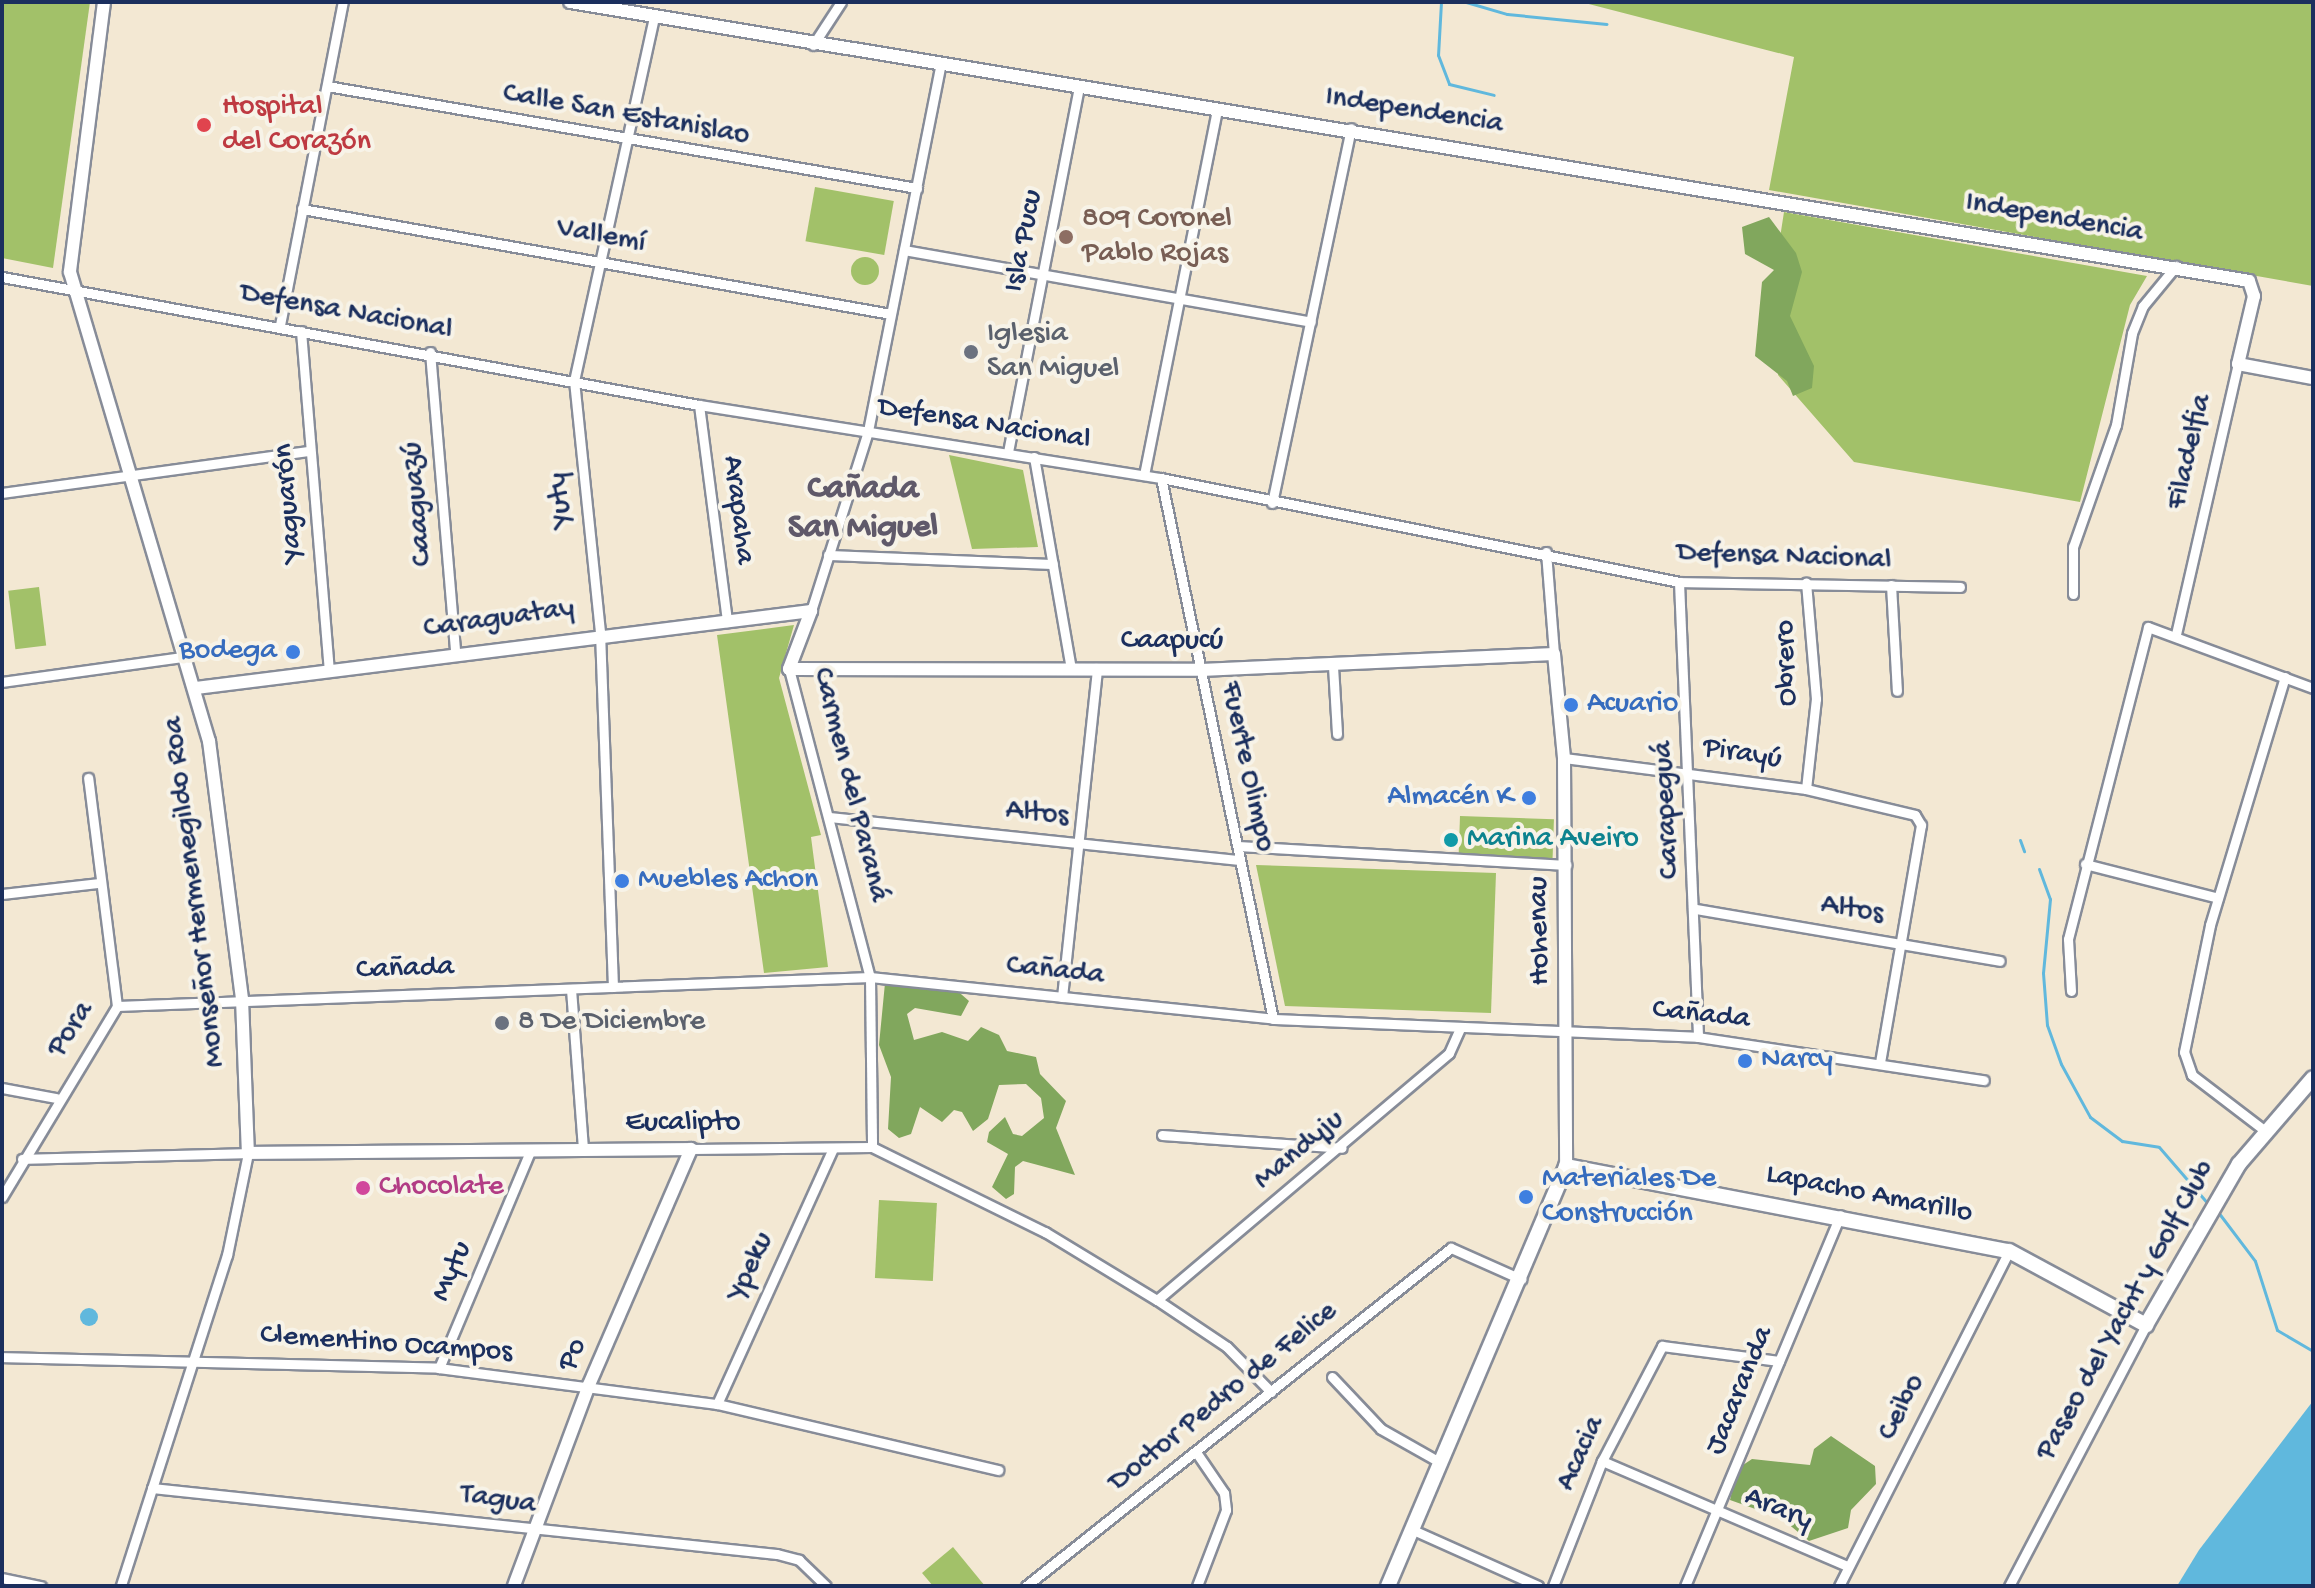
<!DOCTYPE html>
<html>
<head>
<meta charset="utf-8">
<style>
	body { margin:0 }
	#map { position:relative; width:2315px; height:1588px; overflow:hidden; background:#f3e8d3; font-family:"Gochi Hand",sans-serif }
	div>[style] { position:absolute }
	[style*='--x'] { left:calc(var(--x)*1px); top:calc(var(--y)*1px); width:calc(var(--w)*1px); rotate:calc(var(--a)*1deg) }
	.green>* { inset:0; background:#a2c169; transform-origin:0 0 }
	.round { border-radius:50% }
	.forest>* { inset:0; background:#81a75d }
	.water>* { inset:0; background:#60b8dd }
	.stream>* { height:3px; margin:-1.5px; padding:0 1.5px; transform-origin:1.5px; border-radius:1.5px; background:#60b8dd }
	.roads { filter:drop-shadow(2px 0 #878c98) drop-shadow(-2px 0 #878c98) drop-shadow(0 2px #878c98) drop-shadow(0 -2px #878c98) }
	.minor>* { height:9px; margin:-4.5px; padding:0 4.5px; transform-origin:4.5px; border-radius:4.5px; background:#fff }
	.tertiary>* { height:12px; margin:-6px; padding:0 6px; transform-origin:6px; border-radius:6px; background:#fff }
	.secondary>* { height:14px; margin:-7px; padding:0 7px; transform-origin:7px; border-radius:7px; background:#fff }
	.dots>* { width:22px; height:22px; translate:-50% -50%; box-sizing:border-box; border:4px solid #f7f3e8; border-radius:50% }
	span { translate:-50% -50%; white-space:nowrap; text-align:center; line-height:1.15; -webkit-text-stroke:8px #f7f3e8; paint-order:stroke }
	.health-label { font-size:30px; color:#be3a42 }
	.left { translate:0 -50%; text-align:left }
	.street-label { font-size:30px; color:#1b2f5e }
	.education-label { font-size:30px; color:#785e54 }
	.worship-label { font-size:30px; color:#5b616d }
	.shop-label { font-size:30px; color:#366cbe }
	.right { translate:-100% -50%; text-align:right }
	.culture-label { font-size:30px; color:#0d838f }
	.hotel-label { font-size:30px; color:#b23c85 }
	.quarter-label { font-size:34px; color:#5f596a; font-weight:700 }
	.frame { position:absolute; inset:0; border:4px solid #1b2f5e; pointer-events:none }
</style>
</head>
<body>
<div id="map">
	<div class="green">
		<i style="clip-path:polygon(2px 2px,90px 2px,53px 268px,2px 258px)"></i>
		<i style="clip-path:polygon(1581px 2px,2313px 2px,2313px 286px,1769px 190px,1794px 57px)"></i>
		<i style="left:815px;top:187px;width:80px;height:55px;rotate:10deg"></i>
		<i style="clip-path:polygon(1784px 212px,2147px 276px,2130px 305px,2080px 502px,1854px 462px,1778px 375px,1777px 257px)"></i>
		<i class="round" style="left:851px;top:257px;width:28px;height:28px"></i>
		<i style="clip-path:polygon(949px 455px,1023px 470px,1038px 547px,972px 549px)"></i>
		<i style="left:39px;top:587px;width:59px;height:31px;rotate:83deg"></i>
		<i style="clip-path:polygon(794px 625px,779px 678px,821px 835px,811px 837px,828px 967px,764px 973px,717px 635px)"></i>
		<i style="left:1460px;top:816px;width:94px;height:41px;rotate:2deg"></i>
		<i style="clip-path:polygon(1256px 865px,1496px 873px,1491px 1013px,1285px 1006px)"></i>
		<i style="left:879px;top:1200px;width:58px;height:78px;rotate:3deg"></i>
		<i style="clip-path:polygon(953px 1547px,985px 1586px,933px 1586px,922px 1573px)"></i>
	</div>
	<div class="forest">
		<i style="clip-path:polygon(1769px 217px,1796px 253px,1802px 272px,1790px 316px,1814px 366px,1812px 388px,1793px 396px,1787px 381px,1755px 356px,1762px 282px,1774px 270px,1745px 254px,1742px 227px)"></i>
		<i style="clip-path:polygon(885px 983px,954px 988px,969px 1001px,961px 1016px,915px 1008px,907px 1014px,914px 1040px,942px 1032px,968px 1041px,981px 1027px,999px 1035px,1007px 1051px,1036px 1057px,1040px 1074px,1066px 1101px,1056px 1128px,1075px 1175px,1023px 1161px,1015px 1167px,1014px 1194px,1006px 1199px,992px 1187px,1008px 1154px,987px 1142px,989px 1132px,1005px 1117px,1013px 1134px,1022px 1136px,1044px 1118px,1041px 1098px,1026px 1084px,999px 1085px,988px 1119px,973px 1131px,962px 1112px,954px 1110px,942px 1122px,920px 1107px,911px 1134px,899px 1138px,888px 1129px,891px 1077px,879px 1045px)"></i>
		<i style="clip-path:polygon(1831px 1436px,1875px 1466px,1876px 1484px,1851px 1510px,1848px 1528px,1809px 1541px,1781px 1518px,1730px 1500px,1737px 1469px,1752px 1459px,1810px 1465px,1814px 1449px)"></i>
	</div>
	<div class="water">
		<i class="round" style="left:80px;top:1308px;width:18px;height:18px"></i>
		<i style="clip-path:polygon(2313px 1401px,2313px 1586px,2177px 1586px,2199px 1550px)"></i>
	</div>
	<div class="stream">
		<i style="--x:1441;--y:2;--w:53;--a:93.2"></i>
		<i style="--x:1438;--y:55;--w:31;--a:69"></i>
		<i style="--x:1449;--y:84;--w:46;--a:13.7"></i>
		<i style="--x:1466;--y:2;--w:43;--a:16.3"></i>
		<i style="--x:1507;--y:14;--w:100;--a:5.7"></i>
		<i style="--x:2020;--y:840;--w:12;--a:70"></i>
		<i style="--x:2039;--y:869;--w:32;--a:70"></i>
		<i style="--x:2050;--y:899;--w:74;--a:95.4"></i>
		<i style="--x:2043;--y:973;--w:52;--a:85.6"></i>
		<i style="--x:2047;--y:1025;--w:41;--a:70.3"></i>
		<i style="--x:2061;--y:1064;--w:60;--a:61.3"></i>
		<i style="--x:2090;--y:1117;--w:40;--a:37"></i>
		<i style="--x:2122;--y:1141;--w:37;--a:9"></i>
		<i style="--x:2159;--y:1147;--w:77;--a:49.2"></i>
		<i style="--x:2218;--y:1212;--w:61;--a:52.9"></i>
		<i style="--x:2255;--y:1261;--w:72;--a:72.3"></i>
		<i style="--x:2277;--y:1330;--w:42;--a:30.3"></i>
	</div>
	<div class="roads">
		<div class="minor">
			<i style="--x:813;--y:45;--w:51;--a:-56.9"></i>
			<i style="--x:327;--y:86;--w:599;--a:9.81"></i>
			<i style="--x:302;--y:209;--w:598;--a:10.11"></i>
			<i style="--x:904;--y:250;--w:413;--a:10"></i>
			<i style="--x:2;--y:277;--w:709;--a:10.41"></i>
			<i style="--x:699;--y:405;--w:468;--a:9"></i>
			<i style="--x:1161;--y:478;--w:528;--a:11.35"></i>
			<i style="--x:1679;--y:582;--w:281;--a:1"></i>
			<i style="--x:280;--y:325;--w:329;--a:-79"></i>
			<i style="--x:301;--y:331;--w:340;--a:85.3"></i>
			<i style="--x:430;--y:352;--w:301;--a:85.2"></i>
			<i style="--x:699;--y:405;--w:219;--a:82.6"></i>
			<i style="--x:1008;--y:452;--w:372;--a:-79"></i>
			<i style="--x:1034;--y:457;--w:214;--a:80.1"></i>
			<i style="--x:1144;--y:475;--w:372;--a:-78.7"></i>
			<i style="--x:1161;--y:478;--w:552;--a:78.3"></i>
			<i style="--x:2;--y:493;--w:310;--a:-7.8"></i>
			<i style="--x:1272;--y:503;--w:383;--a:-78.1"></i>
			<i style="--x:1546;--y:552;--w:102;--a:85.5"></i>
			<i style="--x:828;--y:555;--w:225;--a:2.3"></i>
			<i style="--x:1679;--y:582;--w:455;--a:87.6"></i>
			<i style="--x:1891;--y:585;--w:106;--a:86.8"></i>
			<i style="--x:2073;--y:594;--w:47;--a:-90"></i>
			<i style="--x:2073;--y:547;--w:129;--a:-70.6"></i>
			<i style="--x:2116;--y:425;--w:93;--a:-80.1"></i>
			<i style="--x:2132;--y:333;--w:29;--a:-68"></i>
			<i style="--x:2143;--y:306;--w:52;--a:-50.5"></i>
			<i style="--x:811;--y:611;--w:189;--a:-72.4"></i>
			<i style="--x:868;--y:431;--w:370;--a:-78.8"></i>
			<i style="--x:2176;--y:634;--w:277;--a:-77.1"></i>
			<i style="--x:1333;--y:666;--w:68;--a:86.6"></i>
			<i style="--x:789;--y:669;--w:318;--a:75.3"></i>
			<i style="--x:870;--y:977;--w:170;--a:89.3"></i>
			<i style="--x:2;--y:682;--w:183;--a:-7.9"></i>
			<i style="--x:1564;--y:758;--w:244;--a:7.3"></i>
			<i style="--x:1806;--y:789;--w:112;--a:13.4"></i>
			<i style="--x:1915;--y:815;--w:12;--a:59"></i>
			<i style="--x:1921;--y:825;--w:242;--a:99.8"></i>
			<i style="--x:1806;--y:789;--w:91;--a:-83.7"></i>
			<i style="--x:1816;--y:699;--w:117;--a:-94.9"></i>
			<i style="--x:829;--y:817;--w:413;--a:6"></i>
			<i style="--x:1238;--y:846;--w:329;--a:3.3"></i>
			<i style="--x:2085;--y:864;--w:137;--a:14.3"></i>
			<i style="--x:2;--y:894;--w:98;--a:-6.5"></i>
			<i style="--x:1696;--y:909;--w:308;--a:9.7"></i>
			<i style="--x:613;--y:987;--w:355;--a:-92.1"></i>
			<i style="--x:600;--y:632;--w:252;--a:-95.9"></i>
			<i style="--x:574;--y:381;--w:373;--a:-77.6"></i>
			<i style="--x:571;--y:989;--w:161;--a:85.7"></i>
			<i style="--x:2071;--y:991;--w:52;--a:-93.3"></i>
			<i style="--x:2068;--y:939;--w:322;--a:-75.6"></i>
			<i style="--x:2148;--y:627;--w:176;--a:20.3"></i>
			<i style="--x:1062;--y:997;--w:331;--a:-83.9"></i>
			<i style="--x:117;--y:1006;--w:754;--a:-2.21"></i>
			<i style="--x:870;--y:977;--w:405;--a:5.9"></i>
			<i style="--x:1273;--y:1019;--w:425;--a:2.4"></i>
			<i style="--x:1698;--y:1037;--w:289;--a:8.6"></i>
			<i style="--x:2;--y:1088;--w:55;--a:10.5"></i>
			<i style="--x:2264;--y:1130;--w:91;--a:-142.6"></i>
			<i style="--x:2192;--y:1075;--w:24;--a:-109"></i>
			<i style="--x:2184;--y:1052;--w:130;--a:-78.4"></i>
			<i style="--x:2210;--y:925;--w:259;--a:-73.2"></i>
			<i style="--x:1162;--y:1135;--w:180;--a:4.1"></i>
			<i style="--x:691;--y:1149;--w:181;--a:-0.6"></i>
			<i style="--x:872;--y:1147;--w:193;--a:26.2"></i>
			<i style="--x:1045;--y:1232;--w:131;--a:31.3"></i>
			<i style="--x:1157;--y:1300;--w:84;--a:33.9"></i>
			<i style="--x:1227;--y:1347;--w:63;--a:45.6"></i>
			<i style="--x:22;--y:1159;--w:226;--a:-1.5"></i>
			<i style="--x:248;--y:1153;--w:104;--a:101.6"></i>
			<i style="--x:227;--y:1255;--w:348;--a:107.8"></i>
			<i style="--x:2;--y:1197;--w:223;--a:-58.9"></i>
			<i style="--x:117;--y:1006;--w:230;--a:-97.2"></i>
			<i style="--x:1157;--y:1300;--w:382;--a:-40.2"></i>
			<i style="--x:1449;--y:1053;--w:27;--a:-66"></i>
			<i style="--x:2;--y:1357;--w:437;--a:1.4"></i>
			<i style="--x:439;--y:1368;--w:280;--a:7.4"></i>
			<i style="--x:717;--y:1404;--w:289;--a:13.2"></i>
			<i style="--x:439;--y:1368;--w:235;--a:-67.2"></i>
			<i style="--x:1332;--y:1377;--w:71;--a:46.7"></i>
			<i style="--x:1381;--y:1429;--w:69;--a:29.5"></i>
			<i style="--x:717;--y:1404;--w:279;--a:-65.6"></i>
			<i style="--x:1196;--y:1452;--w:50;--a:55.7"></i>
			<i style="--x:1224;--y:1493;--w:17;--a:83"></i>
			<i style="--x:1226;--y:1510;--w:81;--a:110.9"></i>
			<i style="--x:1602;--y:1461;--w:267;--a:23.2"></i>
			<i style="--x:152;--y:1488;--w:628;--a:6.03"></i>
			<i style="--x:777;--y:1554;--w:23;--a:15"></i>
			<i style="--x:799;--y:1560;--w:37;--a:44"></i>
			<i style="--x:1413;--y:1530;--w:137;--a:24.1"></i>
			<i style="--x:2;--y:1578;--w:40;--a:12"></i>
			<i style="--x:1026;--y:1586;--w:543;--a:-38.5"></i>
			<i style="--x:1451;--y:1248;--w:77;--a:23.9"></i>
			<i style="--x:1553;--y:1586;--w:134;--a:-68.6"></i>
			<i style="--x:1602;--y:1461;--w:130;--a:-62.4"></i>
			<i style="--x:1662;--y:1346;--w:118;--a:7.3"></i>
			<i style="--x:1685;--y:1586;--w:402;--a:-67.3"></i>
			<i style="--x:1839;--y:1586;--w:376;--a:-63.1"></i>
			<i style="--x:2009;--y:1586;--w:295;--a:-62.3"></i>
		</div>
		<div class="tertiary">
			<i style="--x:104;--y:2;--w:272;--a:97.2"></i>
			<i style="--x:70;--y:272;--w:489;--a:73.5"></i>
			<i style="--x:209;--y:741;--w:260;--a:82.7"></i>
			<i style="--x:242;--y:999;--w:154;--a:87.8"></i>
			<i style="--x:248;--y:1153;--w:443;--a:-0.5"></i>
			<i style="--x:691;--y:1149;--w:257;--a:113.4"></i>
			<i style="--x:589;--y:1385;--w:215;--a:110.5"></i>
			<i style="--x:570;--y:2;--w:1702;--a:9.43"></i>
			<i style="--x:2249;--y:281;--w:16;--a:72"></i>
			<i style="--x:2254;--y:296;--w:70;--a:103.2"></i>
			<i style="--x:2238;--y:364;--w:76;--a:10.6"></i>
			<i style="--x:196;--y:688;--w:620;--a:-7.14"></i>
			<i style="--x:811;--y:611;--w:62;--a:110.8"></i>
			<i style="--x:789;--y:669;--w:412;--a:0.1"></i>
			<i style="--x:1201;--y:670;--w:353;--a:-2.6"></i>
			<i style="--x:1554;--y:654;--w:104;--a:84.5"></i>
			<i style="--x:1564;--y:758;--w:408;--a:89.7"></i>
		</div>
		<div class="secondary">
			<i style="--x:1388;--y:1586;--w:456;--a:-67"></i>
			<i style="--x:1566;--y:1166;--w:451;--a:10.9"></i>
			<i style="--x:2009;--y:1251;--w:156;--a:28.4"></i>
			<i style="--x:2146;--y:1325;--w:186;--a:-60"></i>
			<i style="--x:2239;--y:1164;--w:113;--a:-49.3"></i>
		</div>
	</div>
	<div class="dots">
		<i style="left:204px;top:125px;background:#e0444e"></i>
		<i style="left:1066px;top:237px;background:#8d6e63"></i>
		<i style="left:971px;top:352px;background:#6b7280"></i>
		<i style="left:293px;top:652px;background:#3f7fe0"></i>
		<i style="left:1571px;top:705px;background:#3f7fe0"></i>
		<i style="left:1529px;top:798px;background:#3f7fe0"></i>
		<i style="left:1451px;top:840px;background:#0f9aa8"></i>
		<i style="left:622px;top:881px;background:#3f7fe0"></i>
		<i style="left:502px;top:1023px;background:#6b7280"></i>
		<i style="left:1745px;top:1061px;background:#3f7fe0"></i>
		<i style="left:363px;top:1188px;background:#d1479c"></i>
		<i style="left:1526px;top:1197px;background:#3f7fe0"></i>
	</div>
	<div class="health-label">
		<span class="left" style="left:222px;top:125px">Hospital<br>del Corazón</span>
	</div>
	<div class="street-label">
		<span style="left:1414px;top:112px;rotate:9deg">Independencia</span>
		<span style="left:626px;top:116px;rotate:10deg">Calle San Estanislao</span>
		<span style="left:2054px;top:219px;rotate:10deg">Independencia</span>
		<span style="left:601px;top:237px;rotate:10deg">Vallemí</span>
		<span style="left:1025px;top:241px;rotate:-79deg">Isla Pucu</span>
		<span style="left:346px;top:313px;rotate:10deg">Defensa Nacional</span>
		<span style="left:984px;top:425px;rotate:9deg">Defensa Nacional</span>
		<span style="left:2191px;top:452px;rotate:-77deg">Filadelfia</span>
		<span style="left:562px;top:500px;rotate:-96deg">Yuty</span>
		<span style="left:290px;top:503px;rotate:-95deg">Yaguarón</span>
		<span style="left:419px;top:504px;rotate:-95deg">Caaguazú</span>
		<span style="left:737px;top:510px;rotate:83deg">Arapaha</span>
		<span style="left:1784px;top:558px;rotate:2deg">Defensa Nacional</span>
		<span style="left:499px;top:620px;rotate:-8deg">Caraguatay</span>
		<span style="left:1172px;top:642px">Caapucú</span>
		<span style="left:1788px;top:663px;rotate:-92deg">Obrero</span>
		<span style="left:1742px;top:755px;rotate:9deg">Pirayú</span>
		<span style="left:1246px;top:767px;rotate:78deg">Fuerte Olimpo</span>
		<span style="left:849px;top:785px;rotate:76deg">Carmen del Paraná</span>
		<span style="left:1668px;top:810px;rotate:-93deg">Carapeguá</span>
		<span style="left:1037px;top:815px;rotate:6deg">Altos</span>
		<span style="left:196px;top:892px;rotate:-97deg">Monseñor Hermenegildo Roa</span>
		<span style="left:1852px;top:911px;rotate:9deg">Altos</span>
		<span style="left:1541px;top:931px;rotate:-91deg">Hohenau</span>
		<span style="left:405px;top:970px;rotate:-2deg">Cañada</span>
		<span style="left:1055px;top:972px;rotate:6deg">Cañada</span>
		<span style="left:1701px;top:1016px;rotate:6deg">Cañada</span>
		<span style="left:72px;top:1030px;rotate:-57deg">Pora</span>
		<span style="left:683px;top:1124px">Eucalipto</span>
		<span style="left:1300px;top:1151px;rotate:-40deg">Mandyju</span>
		<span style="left:1869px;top:1195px;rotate:11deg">Lapacho Amarillo</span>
		<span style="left:752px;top:1267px;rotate:-66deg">Ypeku</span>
		<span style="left:453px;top:1272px;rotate:-67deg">Mytu</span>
		<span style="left:2127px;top:1311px;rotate:-61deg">Paseo del Yacht y Golf Club</span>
		<span style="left:386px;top:1345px;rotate:4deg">Clementino Ocampos</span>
		<span style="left:574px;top:1355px;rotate:-67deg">Po</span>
		<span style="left:1741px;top:1391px;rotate:-68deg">Jacaranda</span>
		<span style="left:1224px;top:1398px;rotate:-39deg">Doctor Pedro de Felice</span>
		<span style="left:1903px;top:1408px;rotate:-63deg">Ceibo</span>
		<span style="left:1582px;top:1454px;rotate:-66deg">Acacia</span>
		<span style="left:498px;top:1501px;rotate:8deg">Tagua</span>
		<span style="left:1778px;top:1510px;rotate:23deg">Arary</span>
	</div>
	<div class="education-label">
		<span class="left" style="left:1082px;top:237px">809 Coronel<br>Pablo Rojas</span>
	</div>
	<div class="worship-label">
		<span class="left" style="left:987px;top:352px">Iglesia<br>San Miguel</span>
		<span class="left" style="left:518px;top:1023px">8 De Diciembre</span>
	</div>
	<div class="shop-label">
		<span class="right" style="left:277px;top:652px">Bodega</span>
		<span class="left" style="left:1587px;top:705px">Acuario</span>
		<span class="right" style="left:1513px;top:798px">Almacén K</span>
		<span class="left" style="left:638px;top:881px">Muebles Achon</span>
		<span class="left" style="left:1761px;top:1061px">Narcy</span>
		<span class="left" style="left:1542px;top:1197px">Materiales De<br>Construcción</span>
	</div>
	<div class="culture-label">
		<span class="left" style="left:1467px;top:840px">Marina Aveiro</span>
	</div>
	<div class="hotel-label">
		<span class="left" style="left:379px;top:1188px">Chocolate</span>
	</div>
	<div class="quarter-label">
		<span style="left:863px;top:510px">Cañada<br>San Miguel</span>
	</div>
	<div class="frame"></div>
</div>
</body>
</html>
